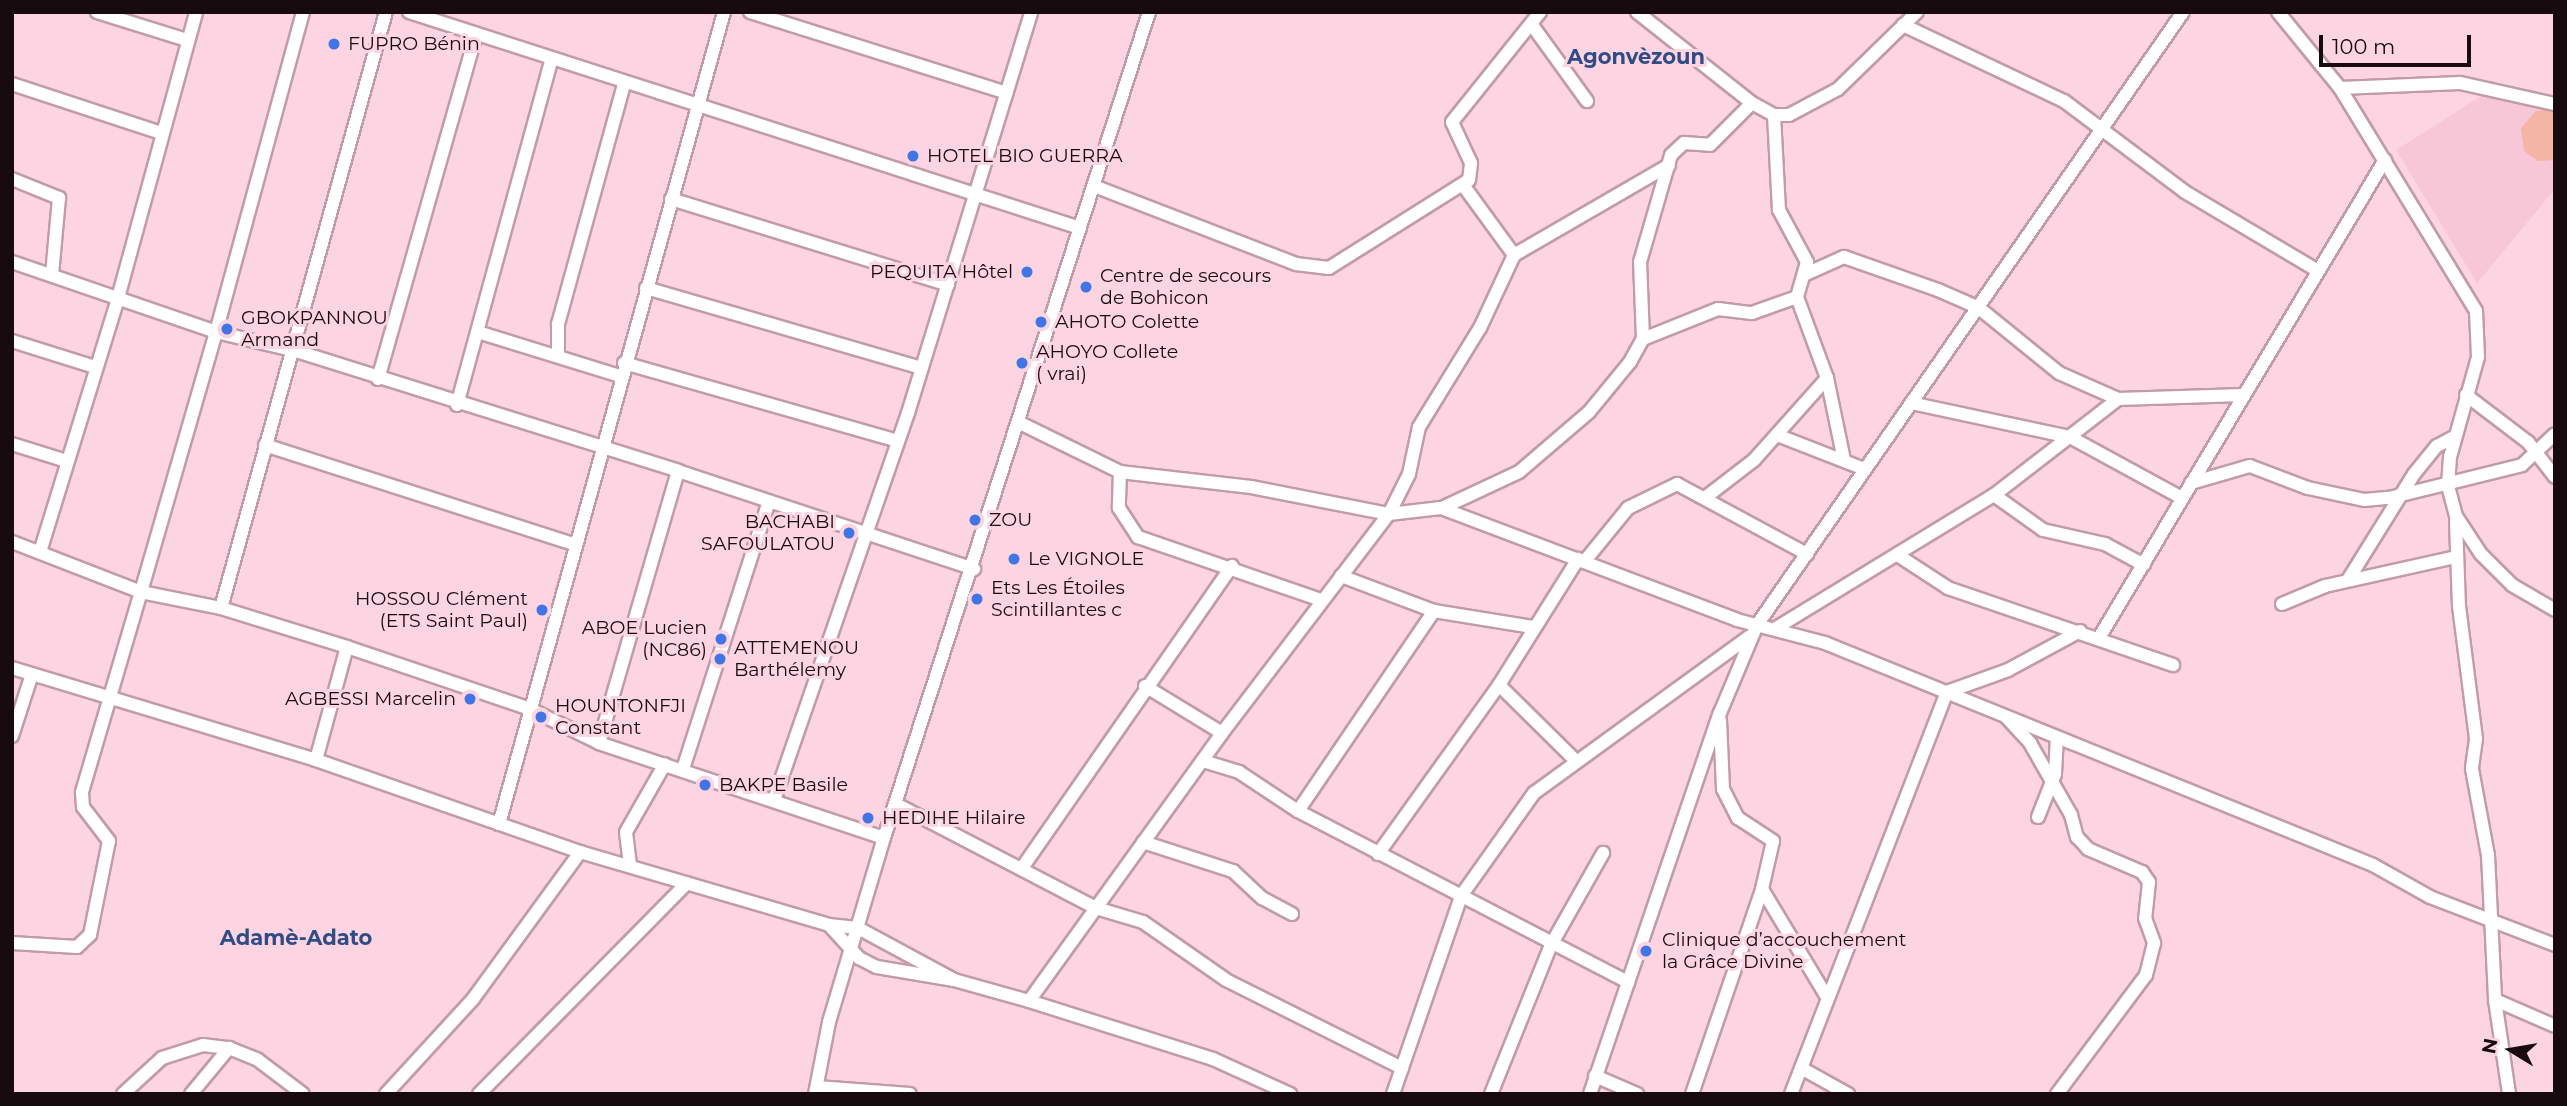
<!DOCTYPE html>
<html>
<head>
<meta charset="utf-8">
<style>
	body { margin:0 }
	#map { position:relative; width:2567px; height:1106px; overflow:hidden; background:#fdd4e2; font-family:Montserrat,sans-serif }
	div>[style] { position:absolute }
	[style*='--x'] { left:calc(var(--x)*1px); top:calc(var(--y)*1px); width:calc(var(--w)*1px); rotate:calc(var(--a)*1deg) }
	.built>* { inset:0; background:#f7c7d8 }
	.green>* { inset:0; background:#f4b4a6 }
	.roads { filter:drop-shadow(2px 0 #c19ba8) drop-shadow(-2px 0 #c19ba8) drop-shadow(0 2px #c19ba8) drop-shadow(0 -2px #c19ba8) }
	.minor>* { height:12px; margin:-6px; padding:0 6px; transform-origin:6px; border-radius:6px; background:#fff }
	.dots>* { width:19px; height:19px; translate:-50% -50%; box-sizing:border-box; border:4px solid #fdd4e2; border-radius:50% }
	span { translate:-50% -50%; white-space:nowrap; text-align:center; line-height:1.15; -webkit-text-stroke:6px #fdd4e2; paint-order:stroke }
	.poi-label { font-size:19px; color:#180b10 }
	.left { translate:0 -50%; text-align:left }
	.right { translate:-100% -50%; text-align:right }
	.neighbourhood-label { font-size:21px; color:#314c85; font-weight:700 }
	.frame { position:absolute; inset:0; border:14px solid #180b10; pointer-events:none }
	.north { position:absolute; left:2476px; top:1015px; width:70px; height:70px; -webkit-text-stroke:5px #fdd4e2; paint-order:stroke; rotate:281deg; font-size:19px; font-weight:700; line-height:28px; text-align:center; color:#180b10 }
	.north::after { content:''; display:block; margin:auto; width:24px; height:32px; background:#180b10; clip-path:polygon(50% 0,100% 100%,50% 72%,0 100%) }
	.scale { position:absolute; left:2319px; top:35px; width:152px; height:32px; box-sizing:border-box; border:4px solid #180b10; border-top:0; padding-left:9px; font-size:21px; line-height:24px; white-space:nowrap; color:#180b10; -webkit-text-stroke:5px #fdd4e2; paint-order:stroke }
</style>
</head>
<body>
<div id="map">
	<div class="built">
		<i style="clip-path:polygon(2486px 93px,2555px 106px,2555px 189px,2477px 283px,2396px 150px)"></i>
	</div>
	<div class="green">
		<i style="clip-path:polygon(2553px 110px,2555px 160px,2538px 161px,2524px 151px,2521px 128px,2536px 111px)"></i>
	</div>
	<div class="roads">
		<div class="minor">
			<i style="--x:97;--y:12;--w:94;--a:17.3"></i>
			<i style="--x:303;--y:12;--w:332;--a:105.2"></i>
			<i style="--x:216;--y:332;--w:79;--a:13.2"></i>
			<i style="--x:293;--y:350;--w:404;--a:17.4"></i>
			<i style="--x:409;--y:12;--w:705;--a:17.84"></i>
			<i style="--x:750;--y:12;--w:269;--a:17.5"></i>
			<i style="--x:1637;--y:12;--w:147;--a:38.4"></i>
			<i style="--x:1752;--y:103;--w:25;--a:29"></i>
			<i style="--x:1774;--y:115;--w:15;--a:0"></i>
			<i style="--x:1789;--y:115;--w:55;--a:-28"></i>
			<i style="--x:1838;--y:89;--w:110;--a:-44.3"></i>
			<i style="--x:2278;--y:12;--w:98;--a:50.8"></i>
			<i style="--x:2340;--y:88;--w:261;--a:58.6"></i>
			<i style="--x:2476;--y:311;--w:46;--a:87.5"></i>
			<i style="--x:2478;--y:357;--w:104;--a:105.6"></i>
			<i style="--x:2450;--y:457;--w:29;--a:94"></i>
			<i style="--x:2448;--y:486;--w:31;--a:75"></i>
			<i style="--x:2456;--y:516;--w:45;--a:56.7"></i>
			<i style="--x:2481;--y:554;--w:44;--a:45"></i>
			<i style="--x:2512;--y:585;--w:50;--a:30.2"></i>
			<i style="--x:1532;--y:25;--w:94;--a:54.1"></i>
			<i style="--x:1903;--y:25;--w:178;--a:25.3"></i>
			<i style="--x:2064;--y:101;--w:151;--a:36.9"></i>
			<i style="--x:2185;--y:192;--w:155;--a:30.7"></i>
			<i style="--x:12;--y:84;--w:157;--a:18.2"></i>
			<i style="--x:2340;--y:88;--w:120;--a:-2.4"></i>
			<i style="--x:2460;--y:83;--w:97;--a:12.5"></i>
			<i style="--x:1774;--y:115;--w:95;--a:87"></i>
			<i style="--x:1779;--y:210;--w:59;--a:61.7"></i>
			<i style="--x:1807;--y:262;--w:36;--a:106"></i>
			<i style="--x:1797;--y:297;--w:86;--a:69.7"></i>
			<i style="--x:1827;--y:378;--w:84;--a:78.3"></i>
			<i style="--x:12;--y:179;--w:51;--a:22"></i>
			<i style="--x:59;--y:198;--w:77;--a:95.2"></i>
			<i style="--x:1463;--y:185;--w:87;--a:53.9"></i>
			<i style="--x:1094;--y:186;--w:217;--a:21.1"></i>
			<i style="--x:1296;--y:264;--w:33;--a:7"></i>
			<i style="--x:1329;--y:268;--w:165;--a:-32.2"></i>
			<i style="--x:1469;--y:180;--w:17;--a:-83"></i>
			<i style="--x:1471;--y:163;--w:45;--a:-114.9"></i>
			<i style="--x:1452;--y:122;--w:141;--a:-51.3"></i>
			<i style="--x:671;--y:199;--w:290;--a:17.2"></i>
			<i style="--x:12;--y:262;--w:216;--a:18.9"></i>
			<i style="--x:216;--y:332;--w:271;--a:106.1"></i>
			<i style="--x:141;--y:592;--w:138;--a:-158.8"></i>
			<i style="--x:1806;--y:274;--w:42;--a:-24.1"></i>
			<i style="--x:1844;--y:257;--w:100;--a:19.3"></i>
			<i style="--x:1938;--y:290;--w:45;--a:23.7"></i>
			<i style="--x:1979;--y:308;--w:103;--a:39.1"></i>
			<i style="--x:2059;--y:373;--w:64;--a:23.8"></i>
			<i style="--x:2118;--y:399;--w:125;--a:-1.8"></i>
			<i style="--x:646;--y:288;--w:287;--a:16.2"></i>
			<i style="--x:481;--y:333;--w:145;--a:17.2"></i>
			<i style="--x:1643;--y:339;--w:81;--a:-21.8"></i>
			<i style="--x:1718;--y:309;--w:34;--a:7"></i>
			<i style="--x:1752;--y:313;--w:48;--a:-19.6"></i>
			<i style="--x:12;--y:341;--w:87;--a:17.4"></i>
			<i style="--x:558;--y:356;--w:32;--a:-90"></i>
			<i style="--x:558;--y:324;--w:249;--a:-74.6"></i>
			<i style="--x:624;--y:363;--w:285;--a:15.9"></i>
			<i style="--x:378;--y:379;--w:357;--a:-74.1"></i>
			<i style="--x:2466;--y:395;--w:78;--a:37.2"></i>
			<i style="--x:2528;--y:442;--w:44;--a:52.4"></i>
			<i style="--x:1911;--y:403;--w:163;--a:12.1"></i>
			<i style="--x:2070;--y:437;--w:128;--a:28.6"></i>
			<i style="--x:457;--y:405;--w:356;--a:-74.7"></i>
			<i style="--x:1018;--y:422;--w:114;--a:26.1"></i>
			<i style="--x:1120;--y:472;--w:132;--a:6.5"></i>
			<i style="--x:1251;--y:487;--w:141;--a:11.1"></i>
			<i style="--x:1389;--y:514;--w:52;--a:-6.6"></i>
			<i style="--x:1441;--y:508;--w:316;--a:20.7"></i>
			<i style="--x:1737;--y:620;--w:91;--a:14.6"></i>
			<i style="--x:1825;--y:643;--w:591;--a:22.05"></i>
			<i style="--x:2373;--y:865;--w:65;--a:29.3"></i>
			<i style="--x:2430;--y:897;--w:134;--a:21"></i>
			<i style="--x:1777;--y:435;--w:93;--a:21.3"></i>
			<i style="--x:12;--y:444;--w:58;--a:17.2"></i>
			<i style="--x:265;--y:445;--w:324;--a:17.8"></i>
			<i style="--x:1120;--y:472;--w:36;--a:92"></i>
			<i style="--x:1119;--y:508;--w:35;--a:57"></i>
			<i style="--x:1138;--y:537;--w:194;--a:19"></i>
			<i style="--x:2191;--y:483;--w:61;--a:-16.1"></i>
			<i style="--x:2250;--y:466;--w:62;--a:20.8"></i>
			<i style="--x:2308;--y:488;--w:57;--a:12.1"></i>
			<i style="--x:2364;--y:500;--w:25;--a:-5"></i>
			<i style="--x:2389;--y:498;--w:137;--a:-13.9"></i>
			<i style="--x:2522;--y:465;--w:45;--a:-43.2"></i>
			<i style="--x:1994;--y:495;--w:60;--a:35.5"></i>
			<i style="--x:2043;--y:530;--w:64;--a:12.7"></i>
			<i style="--x:2105;--y:544;--w:44;--a:28.3"></i>
			<i style="--x:1706;--y:497;--w:61;--a:-37.6"></i>
			<i style="--x:1754;--y:460;--w:110;--a:-48.3"></i>
			<i style="--x:1442;--y:508;--w:85;--a:-25.1"></i>
			<i style="--x:1519;--y:472;--w:92;--a:-40.6"></i>
			<i style="--x:1589;--y:412;--w:65;--a:-50.6"></i>
			<i style="--x:1630;--y:362;--w:26;--a:-61"></i>
			<i style="--x:1643;--y:339;--w:77;--a:-92.2"></i>
			<i style="--x:1640;--y:262;--w:111;--a:-73.8"></i>
			<i style="--x:1671;--y:155;--w:18;--a:-43"></i>
			<i style="--x:1684;--y:143;--w:26;--a:4"></i>
			<i style="--x:1710;--y:145;--w:59;--a:-45"></i>
			<i style="--x:2456;--y:521;--w:85;--a:88"></i>
			<i style="--x:2459;--y:606;--w:134;--a:82.7"></i>
			<i style="--x:2476;--y:739;--w:30;--a:98"></i>
			<i style="--x:2472;--y:769;--w:87;--a:79.5"></i>
			<i style="--x:2488;--y:855;--w:145;--a:87.2"></i>
			<i style="--x:2495;--y:1000;--w:95;--a:81.5"></i>
			<i style="--x:40;--y:552;--w:266;--a:-72.9"></i>
			<i style="--x:118;--y:298;--w:296;--a:-74.7"></i>
			<i style="--x:1899;--y:556;--w:59;--a:33.1"></i>
			<i style="--x:1948;--y:588;--w:238;--a:18.9"></i>
			<i style="--x:1584;--y:562;--w:70;--a:-50.8"></i>
			<i style="--x:1628;--y:508;--w:55;--a:-26.1"></i>
			<i style="--x:1677;--y:484;--w:148;--a:28.3"></i>
			<i style="--x:1341;--y:576;--w:99;--a:20.6"></i>
			<i style="--x:1434;--y:611;--w:100;--a:9.2"></i>
			<i style="--x:2348;--y:580;--w:125;--a:-58.1"></i>
			<i style="--x:2414;--y:474;--w:36;--a:-51"></i>
			<i style="--x:2437;--y:446;--w:19;--a:-28"></i>
			<i style="--x:2282;--y:604;--w:47;--a:-22.7"></i>
			<i style="--x:2325;--y:586;--w:134;--a:-12.5"></i>
			<i style="--x:221;--y:608;--w:618;--a:-74.53"></i>
			<i style="--x:1776;--y:628;--w:255;--a:-31.4"></i>
			<i style="--x:1994;--y:495;--w:157;--a:-37.7"></i>
			<i style="--x:2099;--y:638;--w:557;--a:-59.11"></i>
			<i style="--x:12;--y:668;--w:318;--a:16.8"></i>
			<i style="--x:316;--y:760;--w:280;--a:19.2"></i>
			<i style="--x:580;--y:852;--w:259;--a:16.3"></i>
			<i style="--x:829;--y:925;--w:29;--a:6"></i>
			<i style="--x:858;--y:928;--w:109;--a:28.4"></i>
			<i style="--x:1499;--y:685;--w:105;--a:44.6"></i>
			<i style="--x:1145;--y:686;--w:90;--a:31.4"></i>
			<i style="--x:2007;--y:718;--w:34;--a:47"></i>
			<i style="--x:2030;--y:743;--w:83;--a:60.3"></i>
			<i style="--x:2071;--y:815;--w:23;--a:75"></i>
			<i style="--x:2077;--y:837;--w:16;--a:47"></i>
			<i style="--x:2088;--y:849;--w:59;--a:23.1"></i>
			<i style="--x:2142;--y:872;--w:12;--a:55"></i>
			<i style="--x:2149;--y:882;--w:36;--a:96"></i>
			<i style="--x:2145;--y:918;--w:27;--a:70"></i>
			<i style="--x:2154;--y:943;--w:33;--a:104"></i>
			<i style="--x:2146;--y:975;--w:149;--a:126.8"></i>
			<i style="--x:1720;--y:720;--w:69;--a:87.5"></i>
			<i style="--x:1723;--y:789;--w:33;--a:63"></i>
			<i style="--x:1738;--y:818;--w:42;--a:33.3"></i>
			<i style="--x:1773;--y:841;--w:49;--a:102.9"></i>
			<i style="--x:1762;--y:889;--w:126;--a:59"></i>
			<i style="--x:12;--y:736;--w:65;--a:-72.1"></i>
			<i style="--x:316;--y:760;--w:117;--a:-74.7"></i>
			<i style="--x:1203;--y:761;--w:38;--a:17"></i>
			<i style="--x:1239;--y:772;--w:71;--a:33.5"></i>
			<i style="--x:1298;--y:811;--w:372;--a:27.4"></i>
			<i style="--x:683;--y:769;--w:281;--a:-72.2"></i>
			<i style="--x:774;--y:800;--w:410;--a:-70.9"></i>
			<i style="--x:908;--y:413;--w:419;--a:-72.9"></i>
			<i style="--x:896;--y:804;--w:225;--a:27.5"></i>
			<i style="--x:1096;--y:908;--w:49;--a:16.6"></i>
			<i style="--x:1143;--y:922;--w:101;--a:34.9"></i>
			<i style="--x:1226;--y:980;--w:197;--a:26.6"></i>
			<i style="--x:1298;--y:811;--w:242;--a:-55.8"></i>
			<i style="--x:2038;--y:817;--w:46;--a:-68.4"></i>
			<i style="--x:2055;--y:774;--w:36;--a:-87"></i>
			<i style="--x:499;--y:824;--w:843;--a:-74.51"></i>
			<i style="--x:884;--y:838;--w:300;--a:-161.6"></i>
			<i style="--x:599;--y:743;--w:283;--a:-73.8"></i>
			<i style="--x:678;--y:471;--w:312;--a:18.3"></i>
			<i style="--x:1143;--y:842;--w:95;--a:17.9"></i>
			<i style="--x:1233;--y:871;--w:40;--a:43"></i>
			<i style="--x:1262;--y:898;--w:34;--a:28"></i>
			<i style="--x:1378;--y:854;--w:208;--a:-54.4"></i>
			<i style="--x:1499;--y:685;--w:149;--a:-57.9"></i>
			<i style="--x:630;--y:865;--w:33;--a:-97"></i>
			<i style="--x:626;--y:832;--w:78;--a:-60.2"></i>
			<i style="--x:1022;--y:868;--w:368;--a:-55.2"></i>
			<i style="--x:829;--y:925;--w:45;--a:47.7"></i>
			<i style="--x:859;--y:958;--w:20;--a:27"></i>
			<i style="--x:877;--y:967;--w:78;--a:9.6"></i>
			<i style="--x:954;--y:980;--w:78;--a:15.6"></i>
			<i style="--x:1029;--y:1001;--w:193;--a:17.5"></i>
			<i style="--x:1213;--y:1059;--w:85;--a:24.4"></i>
			<i style="--x:12;--y:943;--w:65;--a:3.5"></i>
			<i style="--x:77;--y:947;--w:18;--a:-43"></i>
			<i style="--x:90;--y:935;--w:96;--a:-78.6"></i>
			<i style="--x:109;--y:841;--w:43;--a:-127.4"></i>
			<i style="--x:83;--y:807;--w:15;--a:-94"></i>
			<i style="--x:82;--y:792;--w:209;--a:-73.6"></i>
			<i style="--x:141;--y:592;--w:82;--a:11.3"></i>
			<i style="--x:221;--y:608;--w:132;--a:17.2"></i>
			<i style="--x:347;--y:647;--w:193;--a:18.7"></i>
			<i style="--x:530;--y:709;--w:77;--a:26.2"></i>
			<i style="--x:2495;--y:1000;--w:65;--a:23.4"></i>
			<i style="--x:1029;--y:1001;--w:330;--a:-54.2"></i>
			<i style="--x:1222;--y:733;--w:275;--a:-52.7"></i>
			<i style="--x:1389;--y:514;--w:45;--a:-63.4"></i>
			<i style="--x:1409;--y:474;--w:48;--a:-78"></i>
			<i style="--x:1419;--y:427;--w:116;--a:-58.4"></i>
			<i style="--x:1480;--y:328;--w:81;--a:-65"></i>
			<i style="--x:1514;--y:255;--w:179;--a:-30.1"></i>
			<i style="--x:1801;--y:1068;--w:54;--a:29"></i>
			<i style="--x:1595;--y:1076;--w:46;--a:23.2"></i>
			<i style="--x:817;--y:1087;--w:93;--a:4.3"></i>
			<i style="--x:123;--y:1094;--w:53;--a:-42.7"></i>
			<i style="--x:162;--y:1058;--w:43;--a:-17.6"></i>
			<i style="--x:203;--y:1045;--w:26;--a:7"></i>
			<i style="--x:229;--y:1048;--w:31;--a:22"></i>
			<i style="--x:258;--y:1060;--w:56;--a:37.1"></i>
			<i style="--x:191;--y:1094;--w:60;--a:-50.4"></i>
			<i style="--x:386;--y:1094;--w:129;--a:-47.5"></i>
			<i style="--x:473;--y:999;--w:182;--a:-53.9"></i>
			<i style="--x:479;--y:1094;--w:296;--a:-45.4"></i>
			<i style="--x:815;--y:1094;--w:73;--a:-79"></i>
			<i style="--x:829;--y:1022;--w:192;--a:-73.4"></i>
			<i style="--x:884;--y:838;--w:867;--a:-72.21"></i>
			<i style="--x:1393;--y:1094;--w:209;--a:-71"></i>
			<i style="--x:1461;--y:896;--w:126;--a:-54.7"></i>
			<i style="--x:1534;--y:793;--w:266;--a:-36"></i>
			<i style="--x:1491;--y:1094;--w:161;--a:-68.1"></i>
			<i style="--x:1551;--y:945;--w:106;--a:-60.5"></i>
			<i style="--x:1590;--y:1094;--w:403;--a:-71.2"></i>
			<i style="--x:1720;--y:713;--w:95;--a:-67.2"></i>
			<i style="--x:1757;--y:625;--w:746;--a:-55.2"></i>
			<i style="--x:1692;--y:1094;--w:217;--a:-71.1"></i>
			<i style="--x:1791;--y:1094;--w:431;--a:-68.8"></i>
			<i style="--x:1947;--y:692;--w:65;--a:-19.8"></i>
			<i style="--x:2008;--y:670;--w:82;--a:-28.4"></i>
		</div>
	</div>
	<div class="dots">
		<i style="left:334px;top:44px;background:#4175e6"></i>
		<i style="left:913px;top:156px;background:#4175e6"></i>
		<i style="left:1027px;top:272px;background:#4175e6"></i>
		<i style="left:1086px;top:287px;background:#4175e6"></i>
		<i style="left:1041px;top:322px;background:#4175e6"></i>
		<i style="left:227px;top:329px;background:#4175e6"></i>
		<i style="left:1022px;top:363px;background:#4175e6"></i>
		<i style="left:975px;top:520px;background:#4175e6"></i>
		<i style="left:849px;top:533px;background:#4175e6"></i>
		<i style="left:1014px;top:559px;background:#4175e6"></i>
		<i style="left:977px;top:599px;background:#4175e6"></i>
		<i style="left:542px;top:610px;background:#4175e6"></i>
		<i style="left:721px;top:639px;background:#4175e6"></i>
		<i style="left:720px;top:659px;background:#4175e6"></i>
		<i style="left:470px;top:699px;background:#4175e6"></i>
		<i style="left:541px;top:717px;background:#4175e6"></i>
		<i style="left:705px;top:785px;background:#4175e6"></i>
		<i style="left:868px;top:818px;background:#4175e6"></i>
		<i style="left:1646px;top:951px;background:#4175e6"></i>
	</div>
	<div class="poi-label">
		<span class="left" style="left:348px;top:44px">FUPRO Bénin</span>
		<span class="left" style="left:927px;top:156px">HOTEL BIO GUERRA</span>
		<span class="right" style="left:1013px;top:272px">PEQUITA Hôtel</span>
		<span class="left" style="left:1100px;top:287px">Centre de secours<br>de Bohicon</span>
		<span class="left" style="left:241px;top:329px">GBOKPANNOU<br>Armand</span>
		<span class="left" style="left:1055px;top:322px">AHOTO Colette</span>
		<span class="left" style="left:1036px;top:363px">AHOYO Collete<br>( vrai)</span>
		<span class="left" style="left:989px;top:520px">ZOU</span>
		<span class="right" style="left:835px;top:533px">BACHABI<br>SAFOULATOU</span>
		<span class="left" style="left:1028px;top:559px">Le VIGNOLE</span>
		<span class="left" style="left:991px;top:599px">Ets Les Étoiles<br>Scintillantes c</span>
		<span class="right" style="left:528px;top:610px">HOSSOU Clément<br>(ETS Saint Paul)</span>
		<span class="right" style="left:707px;top:639px">ABOE Lucien<br>(NC86)</span>
		<span class="left" style="left:734px;top:659px">ATTEMENOU<br>Barthélemy</span>
		<span class="right" style="left:456px;top:699px">AGBESSI Marcelin</span>
		<span class="left" style="left:555px;top:717px">HOUNTONFJI<br>Constant</span>
		<span class="left" style="left:719px;top:785px">BAKPE Basile</span>
		<span class="left" style="left:882px;top:818px">HEDIHE Hilaire</span>
		<span class="left" style="left:1662px;top:951px">Clinique d’accouchement<br>la Grâce Divine</span>
	</div>
	<div class="neighbourhood-label">
		<span style="left:1636px;top:57px">Agonvèzoun</span>
		<span style="left:296px;top:938px">Adamè-Adato</span>
	</div>
	<div class="frame"></div>
	<div class="north">N</div>
	<div class="scale">100 m</div>
</div>
</body>
</html>
